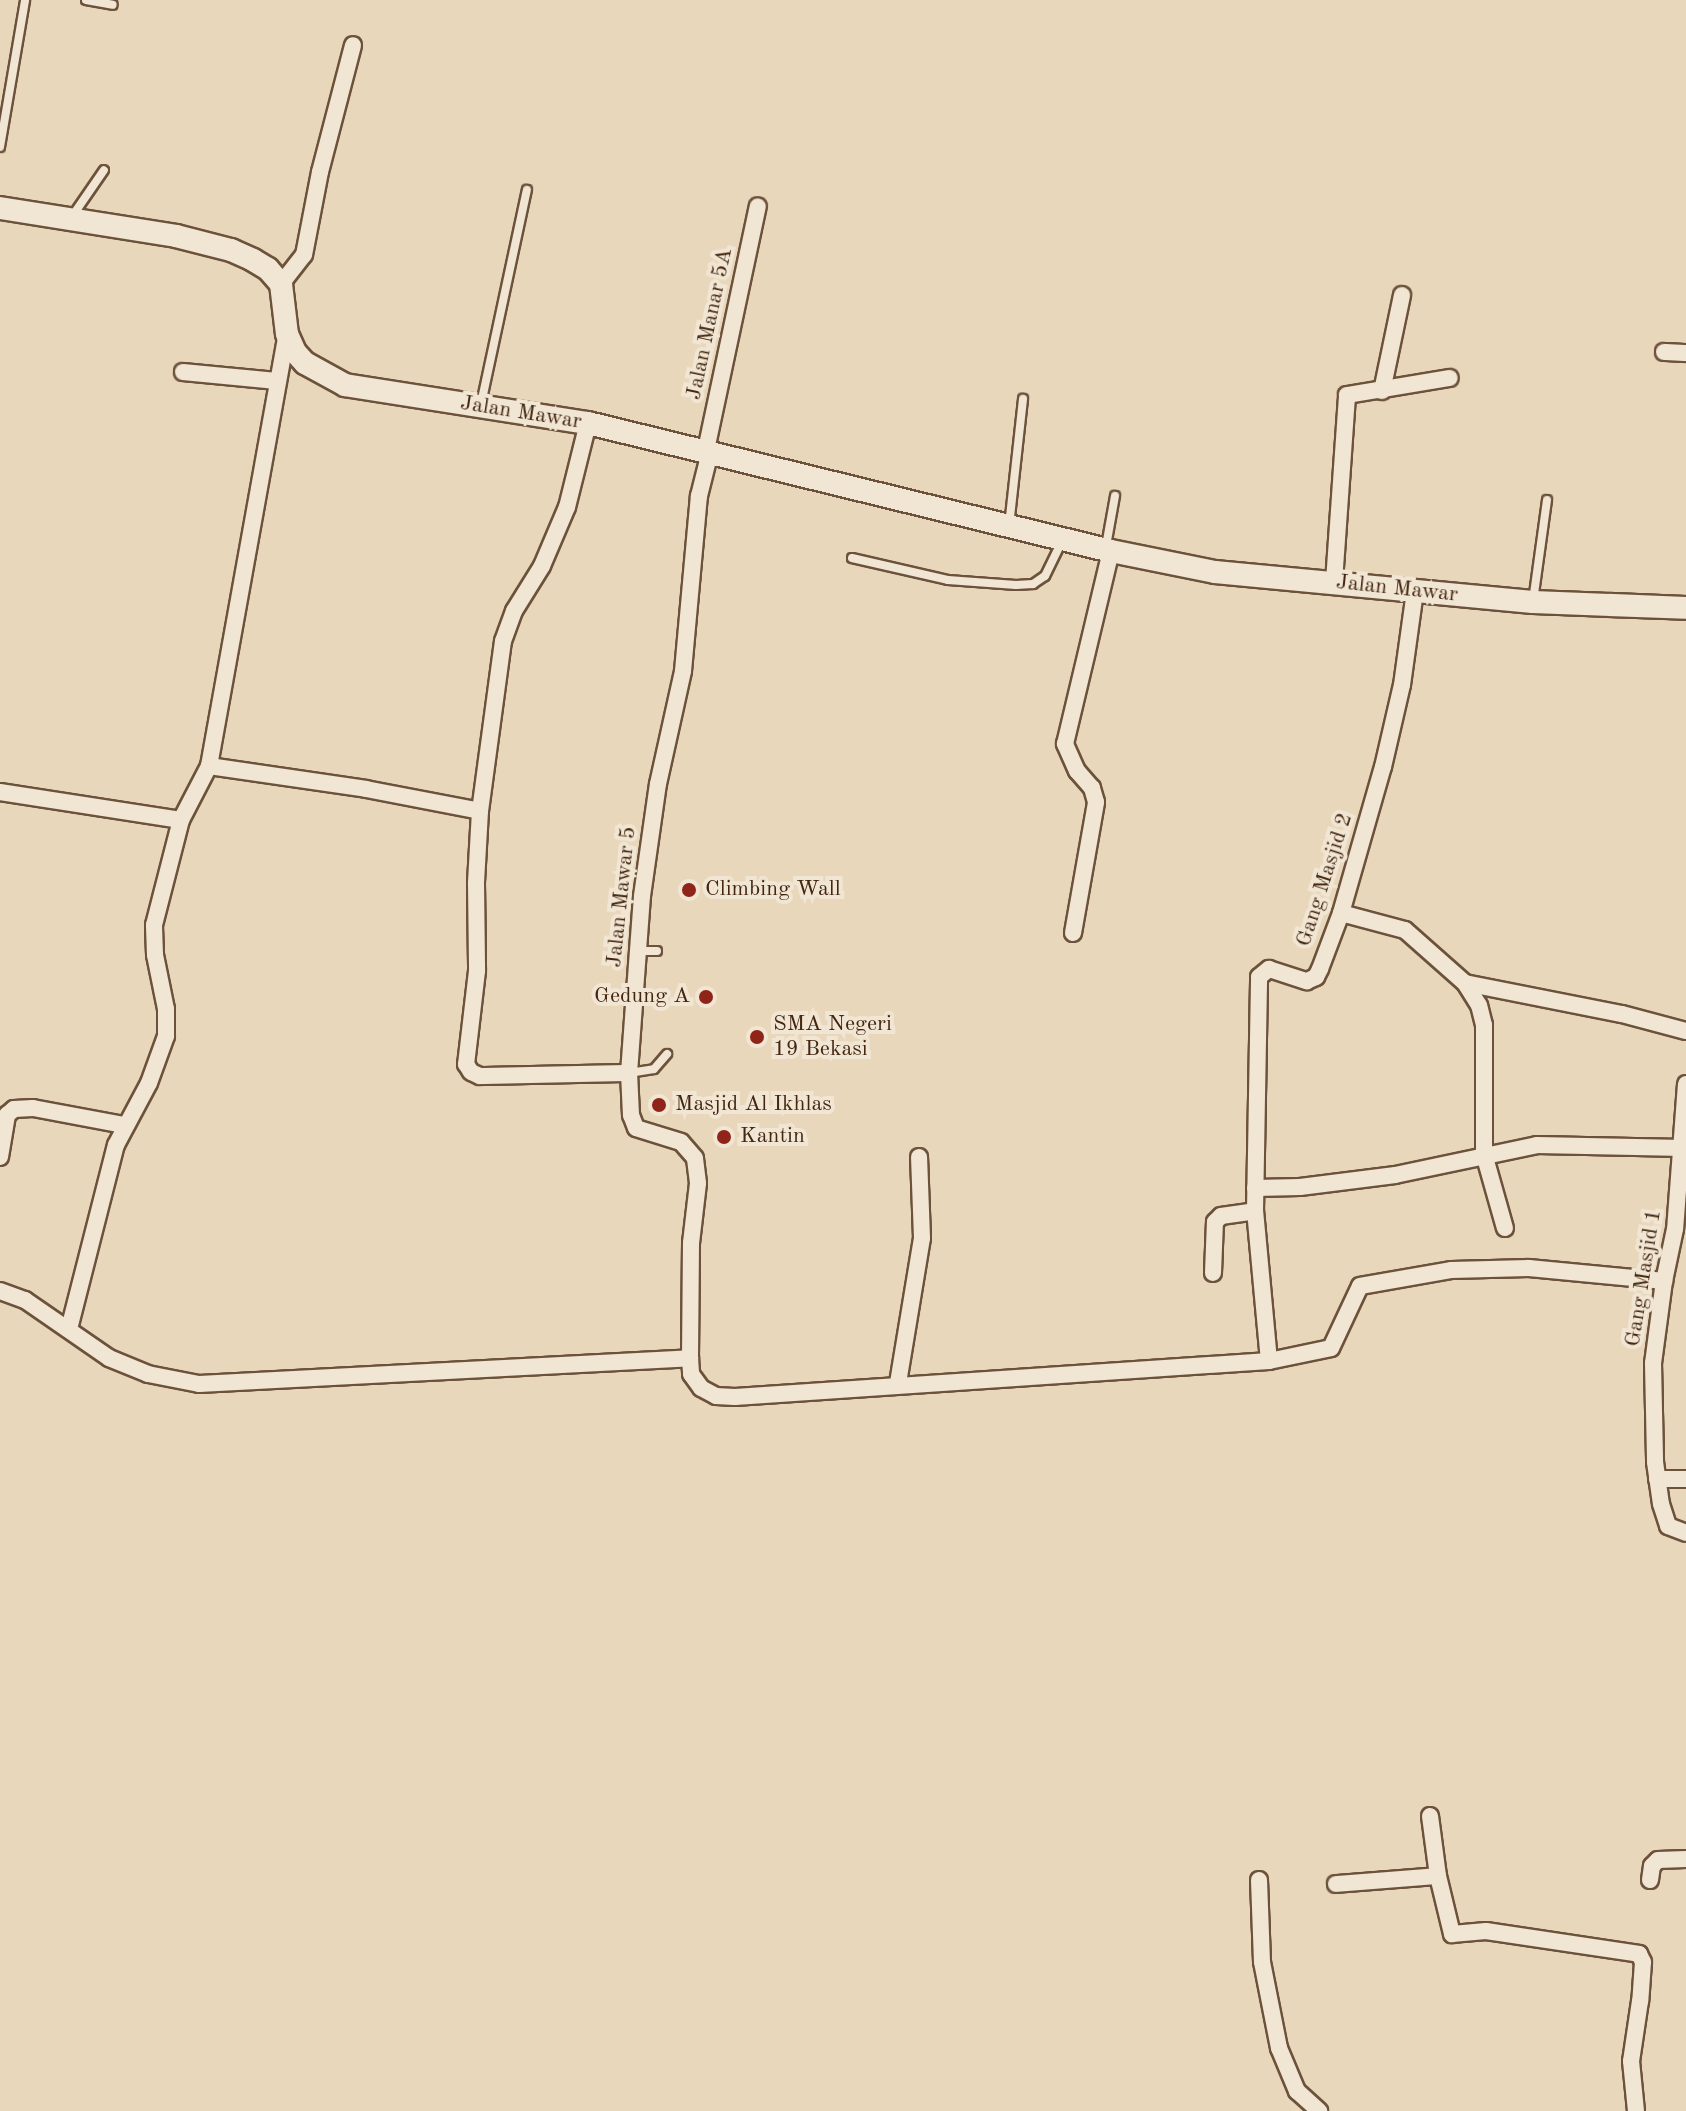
<!DOCTYPE html>
<html>
<head>
<meta charset="utf-8">
<style>
	body { margin:0 }
	#map { position:relative; width:1686px; height:2111px; overflow:hidden; background:#e9d7bb; font-family:"Old Standard TT",serif }
	div>[style] { position:absolute }
	[style*='--x'] { left:calc(var(--x)*1px); top:calc(var(--y)*1px); width:calc(var(--w)*1px); rotate:calc(var(--a)*1deg) }
	.roads { filter:drop-shadow(2px 0 #6c523b) drop-shadow(-2px 0 #6c523b) drop-shadow(0 2px #6c523b) drop-shadow(0 -2px #6c523b) }
	.lane>* { height:8px; margin:-4px; padding:0 4px; transform-origin:4px; border-radius:4px; background:#f1e5d3 }
	.street>* { height:16px; margin:-8px; padding:0 8px; transform-origin:8px; border-radius:8px; background:#f1e5d3 }
	.secondary>* { height:22px; margin:-11px; padding:0 11px; transform-origin:11px; border-radius:11px; background:#f1e5d3 }
	.dots>* { width:22px; height:22px; translate:-50% -50%; box-sizing:border-box; border:4px solid #f1e5d3; border-radius:50% }
	span { translate:-50% -50%; white-space:nowrap; text-align:center; line-height:1.15; -webkit-text-stroke:8px #f1e5d3; paint-order:stroke }
	.street-label { font-size:22px; color:#422610 }
	.poi-label { font-size:22px; color:#422610 }
	.left { translate:0 -50%; text-align:left }
	.right { translate:-100% -50%; text-align:right }
</style>
</head>
<body>
<div id="map">
	<div class="roads">
		<div class="lane">
			<i style="--x:86;--y:0;--w:27;--a:10"></i>
			<i style="--x:0;--y:147;--w:149;--a:-80.3"></i>
			<i style="--x:71;--y:218;--w:58;--a:-55.5"></i>
			<i style="--x:481;--y:404;--w:219;--a:-77.9"></i>
			<i style="--x:1009;--y:526;--w:128;--a:-83.7"></i>
			<i style="--x:1106;--y:546;--w:51;--a:-79.8"></i>
			<i style="--x:852;--y:558;--w:98;--a:12.9"></i>
			<i style="--x:948;--y:580;--w:68;--a:4.2"></i>
			<i style="--x:1016;--y:585;--w:17;--a:-3"></i>
			<i style="--x:1033;--y:584;--w:14;--a:-34"></i>
			<i style="--x:1045;--y:576;--w:37;--a:-64"></i>
			<i style="--x:1533;--y:601;--w:102;--a:-82.1"></i>
			<i style="--x:639;--y:951;--w:18;--a:0"></i>
			<i style="--x:629;--y:1073;--w:25;--a:-9"></i>
			<i style="--x:654;--y:1069;--w:20;--a:-49"></i>
		</div>
		<div class="street">
			<i style="--x:281;--y:284;--w:37;--a:-52"></i>
			<i style="--x:304;--y:255;--w:85;--a:-79.1"></i>
			<i style="--x:320;--y:172;--w:131;--a:-75.4"></i>
			<i style="--x:1664;--y:352;--w:22;--a:3"></i>
			<i style="--x:183;--y:372;--w:94;--a:5.5"></i>
			<i style="--x:1382;--y:391;--w:98;--a:-78.2"></i>
			<i style="--x:588;--y:423;--w:87;--a:104"></i>
			<i style="--x:567;--y:507;--w:64;--a:113"></i>
			<i style="--x:542;--y:566;--w:53;--a:121.9"></i>
			<i style="--x:514;--y:611;--w:32;--a:110"></i>
			<i style="--x:503;--y:641;--w:172;--a:97.7"></i>
			<i style="--x:480;--y:811;--w:72;--a:93.2"></i>
			<i style="--x:476;--y:883;--w:88;--a:89.3"></i>
			<i style="--x:477;--y:971;--w:94;--a:96.7"></i>
			<i style="--x:466;--y:1064;--w:9;--a:58"></i>
			<i style="--x:471;--y:1072;--w:10;--a:24"></i>
			<i style="--x:480;--y:1076;--w:149;--a:-1.2"></i>
			<i style="--x:706;--y:450;--w:249;--a:-78"></i>
			<i style="--x:1334;--y:582;--w:187;--a:-86"></i>
			<i style="--x:1347;--y:395;--w:104;--a:-9.4"></i>
			<i style="--x:209;--y:766;--w:159;--a:8.3"></i>
			<i style="--x:366;--y:789;--w:116;--a:10.9"></i>
			<i style="--x:0;--y:792;--w:183;--a:8.8"></i>
			<i style="--x:1341;--y:913;--w:66;--a:14.9"></i>
			<i style="--x:1405;--y:930;--w:80;--a:41.5"></i>
			<i style="--x:1465;--y:983;--w:160;--a:11.2"></i>
			<i style="--x:1622;--y:1014;--w:66;--a:14.9"></i>
			<i style="--x:1073;--y:933;--w:133;--a:-80"></i>
			<i style="--x:1096;--y:802;--w:15;--a:-106"></i>
			<i style="--x:1092;--y:788;--w:23;--a:-131"></i>
			<i style="--x:1077;--y:771;--w:30;--a:-114"></i>
			<i style="--x:1065;--y:744;--w:198;--a:-76.6"></i>
			<i style="--x:1465;--y:983;--w:26;--a:58"></i>
			<i style="--x:1479;--y:1005;--w:21;--a:76"></i>
			<i style="--x:1484;--y:1025;--w:129;--a:90"></i>
			<i style="--x:1484;--y:1154;--w:77;--a:74.2"></i>
			<i style="--x:1686;--y:1084;--w:145;--a:94.3"></i>
			<i style="--x:1675;--y:1229;--w:53;--a:101.9"></i>
			<i style="--x:1664;--y:1281;--w:83;--a:97.6"></i>
			<i style="--x:1653;--y:1363;--w:99;--a:88.8"></i>
			<i style="--x:1655;--y:1462;--w:42;--a:81.9"></i>
			<i style="--x:1661;--y:1504;--w:23;--a:72"></i>
			<i style="--x:1668;--y:1526;--w:19;--a:21"></i>
			<i style="--x:0;--y:1157;--w:43;--a:-80.5"></i>
			<i style="--x:7;--y:1115;--w:9;--a:-41"></i>
			<i style="--x:14;--y:1109;--w:19;--a:-3"></i>
			<i style="--x:33;--y:1108;--w:93;--a:10.6"></i>
			<i style="--x:1255;--y:1188;--w:45;--a:-1.3"></i>
			<i style="--x:1300;--y:1187;--w:96;--a:-7.2"></i>
			<i style="--x:1395;--y:1175;--w:145;--a:-11.9"></i>
			<i style="--x:1537;--y:1145;--w:147;--a:1.2"></i>
			<i style="--x:1213;--y:1273;--w:51;--a:-87.8"></i>
			<i style="--x:1215;--y:1222;--w:8;--a:-45"></i>
			<i style="--x:1221;--y:1216;--w:34;--a:-8"></i>
			<i style="--x:0;--y:1291;--w:27;--a:20"></i>
			<i style="--x:25;--y:1300;--w:102;--a:34.6"></i>
			<i style="--x:109;--y:1358;--w:42;--a:22.3"></i>
			<i style="--x:148;--y:1374;--w:52;--a:11.1"></i>
			<i style="--x:199;--y:1384;--w:492;--a:-3"></i>
			<i style="--x:690;--y:1358;--w:16;--a:86"></i>
			<i style="--x:691;--y:1374;--w:17;--a:54"></i>
			<i style="--x:701;--y:1388;--w:17;--a:28"></i>
			<i style="--x:716;--y:1396;--w:19;--a:3"></i>
			<i style="--x:735;--y:1397;--w:535;--a:-3.86"></i>
			<i style="--x:1269;--y:1361;--w:63;--a:-11.8"></i>
			<i style="--x:1331;--y:1348;--w:68;--a:-64.9"></i>
			<i style="--x:1360;--y:1286;--w:92;--a:-10"></i>
			<i style="--x:1451;--y:1270;--w:78;--a:-1.5"></i>
			<i style="--x:1529;--y:1268;--w:136;--a:5.5"></i>
			<i style="--x:69;--y:1329;--w:190;--a:-75.7"></i>
			<i style="--x:116;--y:1145;--w:70;--a:-62"></i>
			<i style="--x:149;--y:1083;--w:50;--a:-70.1"></i>
			<i style="--x:166;--y:1036;--w:27;--a:-90"></i>
			<i style="--x:166;--y:1009;--w:55;--a:-101.5"></i>
			<i style="--x:155;--y:955;--w:30;--a:-92"></i>
			<i style="--x:154;--y:925;--w:108;--a:-75.6"></i>
			<i style="--x:181;--y:820;--w:61;--a:-62.6"></i>
			<i style="--x:209;--y:766;--w:439;--a:-79.8"></i>
			<i style="--x:690;--y:1358;--w:115;--a:-89.5"></i>
			<i style="--x:691;--y:1243;--w:60;--a:-83.3"></i>
			<i style="--x:698;--y:1183;--w:25;--a:-97"></i>
			<i style="--x:695;--y:1158;--w:21;--a:-131"></i>
			<i style="--x:681;--y:1142;--w:47;--a:-162.7"></i>
			<i style="--x:636;--y:1128;--w:14;--a:-111"></i>
			<i style="--x:631;--y:1115;--w:42;--a:-92.7"></i>
			<i style="--x:629;--y:1073;--w:177;--a:-85.8"></i>
			<i style="--x:642;--y:896;--w:113;--a:-81.9"></i>
			<i style="--x:658;--y:784;--w:116;--a:-77.5"></i>
			<i style="--x:683;--y:671;--w:176;--a:-84.8"></i>
			<i style="--x:699;--y:496;--w:45;--a:-76"></i>
			<i style="--x:1269;--y:1361;--w:151;--a:-95.3"></i>
			<i style="--x:1255;--y:1211;--w:234;--a:-89"></i>
			<i style="--x:1259;--y:977;--w:13;--a:-39"></i>
			<i style="--x:1269;--y:969;--w:40;--a:18"></i>
			<i style="--x:1307;--y:981;--w:10;--a:-24"></i>
			<i style="--x:1316;--y:977;--w:9;--a:-63"></i>
			<i style="--x:1320;--y:969;--w:60;--a:-69.4"></i>
			<i style="--x:1341;--y:913;--w:152;--a:-74"></i>
			<i style="--x:1383;--y:767;--w:84;--a:-77"></i>
			<i style="--x:1402;--y:685;--w:95;--a:-82.1"></i>
			<i style="--x:898;--y:1383;--w:147;--a:-80.6"></i>
			<i style="--x:922;--y:1238;--w:81;--a:-92.1"></i>
			<i style="--x:1657;--y:1479;--w:29;--a:0"></i>
			<i style="--x:1430;--y:1816;--w:61;--a:82.4"></i>
			<i style="--x:1438;--y:1876;--w:60;--a:76.4"></i>
			<i style="--x:1452;--y:1934;--w:34;--a:-5"></i>
			<i style="--x:1486;--y:1931;--w:155;--a:8.5"></i>
			<i style="--x:1639;--y:1954;--w:9;--a:63"></i>
			<i style="--x:1643;--y:1962;--w:39;--a:94"></i>
			<i style="--x:1640;--y:2001;--w:61;--a:98.5"></i>
			<i style="--x:1631;--y:2061;--w:50;--a:84.3"></i>
			<i style="--x:1259;--y:1880;--w:82;--a:87.9"></i>
			<i style="--x:1262;--y:1962;--w:88;--a:78.8"></i>
			<i style="--x:1279;--y:2048;--w:47;--a:67.3"></i>
			<i style="--x:1297;--y:2091;--w:30;--a:42"></i>
			<i style="--x:1650;--y:1880;--w:14;--a:-82"></i>
			<i style="--x:1652;--y:1866;--w:8;--a:-45"></i>
			<i style="--x:1658;--y:1860;--w:28;--a:-2"></i>
			<i style="--x:1336;--y:1884;--w:102;--a:-4.5"></i>
		</div>
		<div class="secondary">
			<i style="--x:0;--y:208;--w:178;--a:9"></i>
			<i style="--x:176;--y:236;--w:57;--a:14.3"></i>
			<i style="--x:231;--y:250;--w:24;--a:24"></i>
			<i style="--x:253;--y:260;--w:17;--a:31"></i>
			<i style="--x:268;--y:269;--w:20;--a:49"></i>
			<i style="--x:281;--y:284;--w:50;--a:83.2"></i>
			<i style="--x:287;--y:334;--w:20;--a:66"></i>
			<i style="--x:295;--y:352;--w:15;--a:48"></i>
			<i style="--x:305;--y:363;--w:46;--a:28.8"></i>
			<i style="--x:345;--y:385;--w:246;--a:8.9"></i>
			<i style="--x:588;--y:423;--w:538;--a:13.75"></i>
			<i style="--x:1111;--y:551;--w:106;--a:11.4"></i>
			<i style="--x:1215;--y:572;--w:319;--a:5.4"></i>
			<i style="--x:1533;--y:602;--w:153;--a:2.2"></i>
		</div>
	</div>
	<div class="dots">
		<i style="left:689px;top:890px;background:#8f2418"></i>
		<i style="left:706px;top:997px;background:#8f2418"></i>
		<i style="left:757px;top:1037px;background:#8f2418"></i>
		<i style="left:659px;top:1105px;background:#8f2418"></i>
		<i style="left:724px;top:1137px;background:#8f2418"></i>
	</div>
	<div class="street-label">
		<span style="left:710px;top:324px;rotate:-78deg">Jalan Manar 5A</span>
		<span style="left:521px;top:413px;rotate:9deg">Jalan Mawar</span>
		<span style="left:1397px;top:589px;rotate:6deg">Jalan Mawar</span>
		<span style="left:1325px;top:880px;rotate:-72deg">Gang Masjid 2</span>
		<span style="left:622px;top:897px;rotate:-84deg">Jalan Mawar 5</span>
		<span style="left:1644px;top:1278px;rotate:-81deg">Gang Masjid 1</span>
	</div>
	<div class="poi-label">
		<span class="left" style="left:705px;top:890px">Climbing Wall</span>
		<span class="right" style="left:690px;top:997px">Gedung A</span>
		<span class="left" style="left:773px;top:1037px">SMA Negeri<br>19 Bekasi</span>
		<span class="left" style="left:675px;top:1105px">Masjid Al Ikhlas</span>
		<span class="left" style="left:740px;top:1137px">Kantin</span>
	</div>
</div>
</body>
</html>
